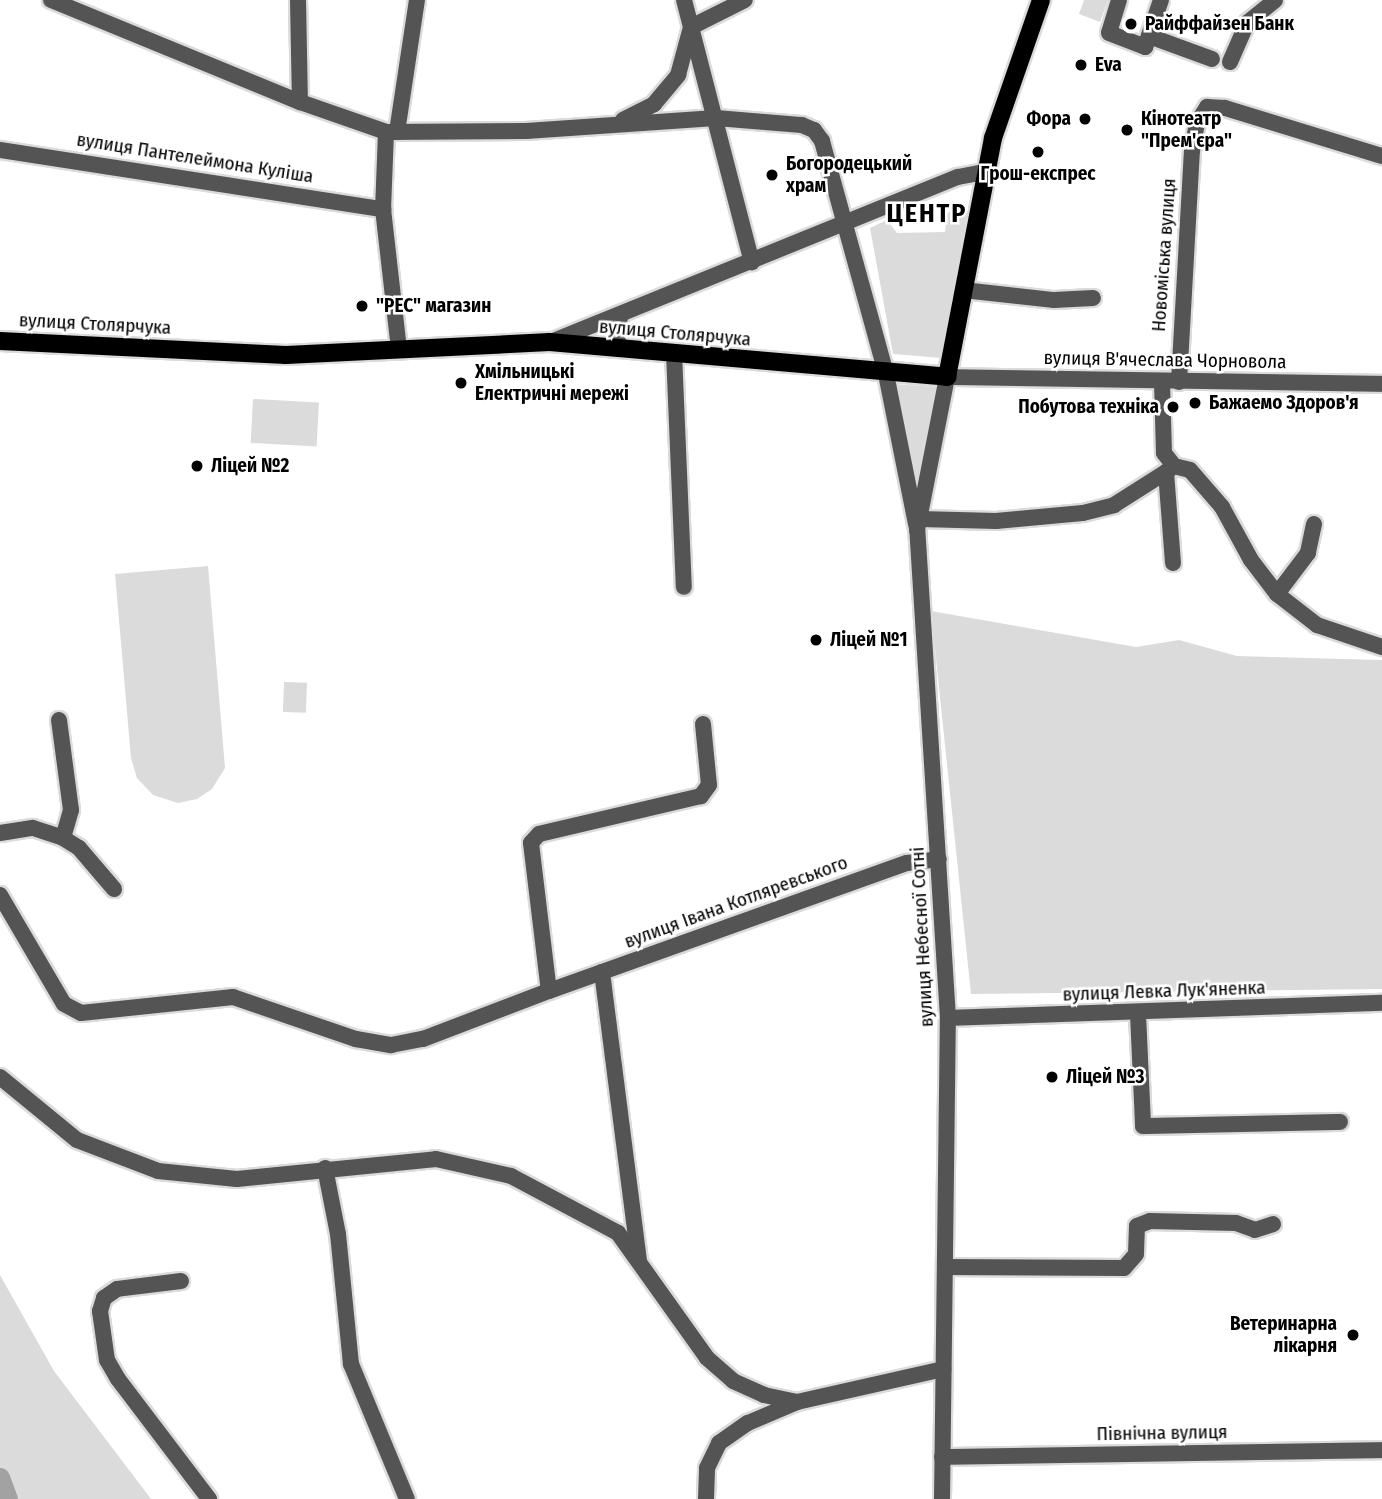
<!DOCTYPE html>
<html>
<head>
<meta charset="utf-8">
<style>
	body { margin:0 }
	#map { position:relative; width:1382px; height:1499px; overflow:hidden; background:#fff; font-family:"Fira Sans Condensed",sans-serif }
	div>[style] { position:absolute }
	[style*='--x'] { left:calc(var(--x)*1px); top:calc(var(--y)*1px); width:calc(var(--w)*1px); rotate:calc(var(--a)*1deg) }
	.green>* { inset:0; background:#dbdbdb; transform-origin:0 0 }
	.river>* { height:19px; margin:-9.5px; padding:0 9.5px; transform-origin:9.5px; border-radius:9.5px; background:#a2a2a2 }
	.roads { filter:drop-shadow(2px 0 #dbdbdb) drop-shadow(-2px 0 #dbdbdb) drop-shadow(0 2px #dbdbdb) drop-shadow(0 -2px #dbdbdb) }
	.minor>* { height:16px; margin:-8px; padding:0 8px; transform-origin:8px; border-radius:8px; background:#545454 }
	.major>* { height:18px; margin:-9px; padding:0 9px; transform-origin:9px; border-radius:9px; background:#000 }
	.dots>* { width:19px; height:19px; translate:-50% -50%; box-sizing:border-box; border:4px solid #fff; border-radius:50% }
	span { translate:-50% -50%; white-space:nowrap; text-align:center; line-height:1.15; -webkit-text-stroke:5px #fff; paint-order:stroke }
	.poi-label { font-size:19px; color:#000; font-weight:700 }
	.left { translate:0 -50%; text-align:left }
	.right { translate:-100% -50%; text-align:right }
	.street-label { font-size:19px; color:#000 }
	.district-label { font-size:26px; color:#000; font-weight:700; letter-spacing:2px }
</style>
</head>
<body>
<div id="map">
	<div class="green">
		<i style="clip-path:polygon(1084px 0,1108px 0,1100px 22px,1079px 14px)"></i>
		<i style="clip-path:polygon(957px 205px,964px 205px,968px 215px,942px 358px,893px 354px,870px 228px,887px 220px,897px 233px,945px 232px,947px 214px)"></i>
		<i style="clip-path:polygon(894px 384px,937px 387px,922px 475px,911px 475px)"></i>
		<i style="left:253px;top:399px;width:66px;height:44px;rotate:3deg"></i>
		<i style="clip-path:polygon(208px 566px,225px 768px,212px 789px,197px 799px,178px 803px,153px 795px,137px 778px,131px 758px,115px 574px)"></i>
		<i style="clip-path:polygon(931px 611px,1136px 647px,1179px 640px,1237px 656px,1382px 660px,1382px 989px,971px 994px)"></i>
		<i style="left:284px;top:682px;width:23px;height:30px;rotate:2deg"></i>
		<i style="clip-path:polygon(0 1275px,54px 1371px,151px 1499px,0 1499px)"></i>
	</div>
	<div class="river">
		<i style="--x:0;--y:1477;--w:23;--a:70"></i>
	</div>
	<div class="roads">
		<div class="minor">
			<i style="--x:51;--y:0;--w:269;--a:22.3"></i>
			<i style="--x:300;--y:102;--w:91;--a:19.2"></i>
			<i style="--x:386;--y:132;--w:140;--a:-0.4"></i>
			<i style="--x:526;--y:131;--w:190;--a:-3.9"></i>
			<i style="--x:716;--y:118;--w:86;--a:4.7"></i>
			<i style="--x:802;--y:125;--w:13;--a:23"></i>
			<i style="--x:814;--y:130;--w:14;--a:54"></i>
			<i style="--x:822;--y:141;--w:242;--a:74.6"></i>
			<i style="--x:886;--y:374;--w:153;--a:78.7"></i>
			<i style="--x:298;--y:0;--w:102;--a:88.9"></i>
			<i style="--x:684;--y:0;--w:271;--a:75.5"></i>
			<i style="--x:1119;--y:0;--w:34;--a:107"></i>
			<i style="--x:1109;--y:33;--w:39;--a:21"></i>
			<i style="--x:1145;--y:47;--w:50;--a:-71.2"></i>
			<i style="--x:1149;--y:36;--w:67;--a:20.1"></i>
			<i style="--x:1230;--y:62;--w:43;--a:-66.4"></i>
			<i style="--x:1247;--y:23;--w:36;--a:-39"></i>
			<i style="--x:623;--y:120;--w:35;--a:-27"></i>
			<i style="--x:654;--y:104;--w:38;--a:-50"></i>
			<i style="--x:678;--y:75;--w:50;--a:-74.8"></i>
			<i style="--x:691;--y:27;--w:60;--a:-26.6"></i>
			<i style="--x:386;--y:132;--w:77;--a:92.2"></i>
			<i style="--x:383;--y:209;--w:141;--a:83.5"></i>
			<i style="--x:397;--y:132;--w:134;--a:-81.4"></i>
			<i style="--x:0;--y:150;--w:388;--a:8.8"></i>
			<i style="--x:963;--y:290;--w:92;--a:6.3"></i>
			<i style="--x:1054;--y:300;--w:39;--a:-3"></i>
			<i style="--x:620;--y:317;--w:22;--a:100"></i>
			<i style="--x:616;--y:339;--w:12;--a:55"></i>
			<i style="--x:551;--y:342;--w:439;--a:-22.1"></i>
			<i style="--x:958;--y:177;--w:26;--a:-11"></i>
			<i style="--x:674;--y:353;--w:234;--a:87.6"></i>
			<i style="--x:1162;--y:382;--w:71;--a:88.4"></i>
			<i style="--x:1164;--y:453;--w:16;--a:52"></i>
			<i style="--x:1179;--y:382;--w:231;--a:-86.8"></i>
			<i style="--x:1192;--y:151;--w:28;--a:-80"></i>
			<i style="--x:1197;--y:123;--w:19;--a:-58"></i>
			<i style="--x:1207;--y:107;--w:18;--a:3"></i>
			<i style="--x:1225;--y:108;--w:164;--a:17"></i>
			<i style="--x:920;--y:519;--w:76;--a:1.5"></i>
			<i style="--x:996;--y:521;--w:87;--a:-5.3"></i>
			<i style="--x:1083;--y:513;--w:32;--a:-14"></i>
			<i style="--x:1114;--y:505;--w:62;--a:-32.4"></i>
			<i style="--x:1314;--y:524;--w:30;--a:102"></i>
			<i style="--x:1308;--y:553;--w:51;--a:127.1"></i>
			<i style="--x:1277;--y:594;--w:51;--a:37.8"></i>
			<i style="--x:1317;--y:625;--w:69;--a:18.7"></i>
			<i style="--x:1173;--y:563;--w:91;--a:-94.4"></i>
			<i style="--x:1166;--y:472;--w:10;--a:-37"></i>
			<i style="--x:1174;--y:466;--w:16;--a:14"></i>
			<i style="--x:1190;--y:470;--w:49;--a:49.1"></i>
			<i style="--x:1222;--y:507;--w:60;--a:61.3"></i>
			<i style="--x:1251;--y:560;--w:43;--a:52.6"></i>
			<i style="--x:59;--y:720;--w:91;--a:82.4"></i>
			<i style="--x:71;--y:810;--w:29;--a:106"></i>
			<i style="--x:703;--y:724;--w:61;--a:84.4"></i>
			<i style="--x:709;--y:785;--w:14;--a:126"></i>
			<i style="--x:701;--y:796;--w:166;--a:166.8"></i>
			<i style="--x:539;--y:834;--w:12;--a:132"></i>
			<i style="--x:531;--y:843;--w:149;--a:83.1"></i>
			<i style="--x:549;--y:991;--w:380;--a:-19.7"></i>
			<i style="--x:907;--y:863;--w:32;--a:-7"></i>
			<i style="--x:0;--y:833;--w:33;--a:-9"></i>
			<i style="--x:33;--y:828;--w:32;--a:18"></i>
			<i style="--x:63;--y:838;--w:19;--a:32"></i>
			<i style="--x:79;--y:848;--w:54;--a:49.5"></i>
			<i style="--x:0;--y:895;--w:126;--a:59.6"></i>
			<i style="--x:64;--y:1004;--w:19;--a:28"></i>
			<i style="--x:81;--y:1013;--w:153;--a:-6"></i>
			<i style="--x:233;--y:997;--w:130;--a:18.9"></i>
			<i style="--x:356;--y:1039;--w:36;--a:10"></i>
			<i style="--x:391;--y:1045;--w:33;--a:-11"></i>
			<i style="--x:423;--y:1039;--w:135;--a:-20.9"></i>
			<i style="--x:602;--y:972;--w:291;--a:82.7"></i>
			<i style="--x:1138;--y:1014;--w:112;--a:87.4"></i>
			<i style="--x:1143;--y:1126;--w:197;--a:-1.2"></i>
			<i style="--x:948;--y:1018;--w:434;--a:-2"></i>
			<i style="--x:0;--y:1077;--w:99;--a:39.3"></i>
			<i style="--x:77;--y:1140;--w:87;--a:20.9"></i>
			<i style="--x:158;--y:1171;--w:79;--a:5.8"></i>
			<i style="--x:237;--y:1179;--w:200;--a:-5.7"></i>
			<i style="--x:436;--y:1159;--w:77;--a:12.8"></i>
			<i style="--x:511;--y:1176;--w:121;--a:28"></i>
			<i style="--x:618;--y:1233;--w:153;--a:54.5"></i>
			<i style="--x:707;--y:1358;--w:35;--a:41"></i>
			<i style="--x:733;--y:1381;--w:34;--a:24"></i>
			<i style="--x:764;--y:1395;--w:34;--a:12"></i>
			<i style="--x:797;--y:1402;--w:150;--a:-12.7"></i>
			<i style="--x:325;--y:1168;--w:67;--a:78.9"></i>
			<i style="--x:338;--y:1234;--w:131;--a:84.3"></i>
			<i style="--x:351;--y:1364;--w:146;--a:67.5"></i>
			<i style="--x:945;--y:1267;--w:179;--a:0.3"></i>
			<i style="--x:1124;--y:1268;--w:18;--a:-49"></i>
			<i style="--x:1136;--y:1254;--w:28;--a:-88"></i>
			<i style="--x:1137;--y:1226;--w:14;--a:-21"></i>
			<i style="--x:1150;--y:1221;--w:86;--a:1.3"></i>
			<i style="--x:1236;--y:1223;--w:20;--a:20"></i>
			<i style="--x:1255;--y:1230;--w:19;--a:-18"></i>
			<i style="--x:181;--y:1281;--w:64;--a:172.9"></i>
			<i style="--x:117;--y:1289;--w:16;--a:145"></i>
			<i style="--x:104;--y:1298;--w:14;--a:107"></i>
			<i style="--x:100;--y:1311;--w:49;--a:81.9"></i>
			<i style="--x:107;--y:1360;--w:22;--a:60"></i>
			<i style="--x:118;--y:1379;--w:151;--a:52.8"></i>
			<i style="--x:942;--y:1457;--w:440;--a:-0.9"></i>
			<i style="--x:706;--y:1499;--w:31;--a:-88"></i>
			<i style="--x:707;--y:1468;--w:28;--a:-64"></i>
			<i style="--x:719;--y:1443;--w:35;--a:-35"></i>
			<i style="--x:748;--y:1423;--w:51;--a:-23.1"></i>
			<i style="--x:942;--y:1499;--w:481;--a:-89.3"></i>
			<i style="--x:948;--y:1018;--w:489;--a:-93.6"></i>
			<i style="--x:917;--y:530;--w:156;--a:-78.9"></i>
			<i style="--x:947;--y:377;--w:435;--a:0.9"></i>
		</div>
		<div class="major">
			<i style="--x:0;--y:341;--w:286;--a:2.8"></i>
			<i style="--x:286;--y:355;--w:264;--a:-2.8"></i>
			<i style="--x:550;--y:342;--w:399;--a:5"></i>
			<i style="--x:947;--y:377;--w:243;--a:-79.1"></i>
			<i style="--x:993;--y:138;--w:146;--a:-70.8"></i>
		</div>
	</div>
	<div class="dots">
		<i style="left:1131px;top:24px;background:#000"></i>
		<i style="left:1081px;top:65px;background:#000"></i>
		<i style="left:1085px;top:119px;background:#000"></i>
		<i style="left:1127px;top:130px;background:#000"></i>
		<i style="left:1038px;top:152px;background:#000"></i>
		<i style="left:772px;top:175px;background:#000"></i>
		<i style="left:362px;top:306px;background:#000"></i>
		<i style="left:461px;top:383px;background:#000"></i>
		<i style="left:1195px;top:403px;background:#000"></i>
		<i style="left:1173px;top:407px;background:#000"></i>
		<i style="left:197px;top:466px;background:#000"></i>
		<i style="left:816px;top:640px;background:#000"></i>
		<i style="left:1052px;top:1077px;background:#000"></i>
		<i style="left:1353px;top:1335px;background:#000"></i>
	</div>
	<div class="poi-label">
		<span class="left" style="left:1145px;top:24px">Райффайзен Банк</span>
		<span class="left" style="left:1095px;top:65px">Eva</span>
		<span class="right" style="left:1071px;top:119px">Фора</span>
		<span class="left" style="left:1141px;top:130px">Кінотеатр<br>"Прем'єра"</span>
		<span class="left" style="left:786px;top:175px">Богородецький<br>храм</span>
		<span style="left:1038px;top:174px">Грош-експрес</span>
		<span class="left" style="left:376px;top:306px">"РЕС" магазин</span>
		<span class="left" style="left:475px;top:383px">Хмільницькі<br>Електричні мережі</span>
		<span class="left" style="left:1209px;top:403px">Бажаемо Здоров'я</span>
		<span class="right" style="left:1159px;top:407px">Побутова техніка</span>
		<span class="left" style="left:211px;top:466px">Ліцей №2</span>
		<span class="left" style="left:830px;top:640px">Ліцей №1</span>
		<span class="left" style="left:1066px;top:1077px">Ліцей №3</span>
		<span class="right" style="left:1337px;top:1335px">Ветеринарна<br>лікарня</span>
	</div>
	<div class="street-label">
		<span style="left:195px;top:158px;rotate:9deg">вулиця Пантелеймона Куліша</span>
		<span style="left:1164px;top:255px;rotate:-86deg">Новоміська вулиця</span>
		<span style="left:95px;top:324px;rotate:3deg">вулиця Столярчука</span>
		<span style="left:675px;top:333px;rotate:5deg">вулиця Столярчука</span>
		<span style="left:1165px;top:360px;rotate:1deg">вулиця В'ячеслава Чорновола</span>
		<span style="left:736px;top:902px;rotate:-20deg">вулиця Івана Котляревського</span>
		<span style="left:922px;top:937px;rotate:-93deg">вулиця Небесної Сотні</span>
		<span style="left:1164px;top:991px;rotate:-2deg">вулиця Левка Лук'яненка</span>
		<span style="left:1162px;top:1433px;rotate:-1deg">Північна вулиця</span>
	</div>
	<div class="district-label">
		<span style="left:927px;top:214px">ЦЕНТР</span>
	</div>
</div>
</body>
</html>
